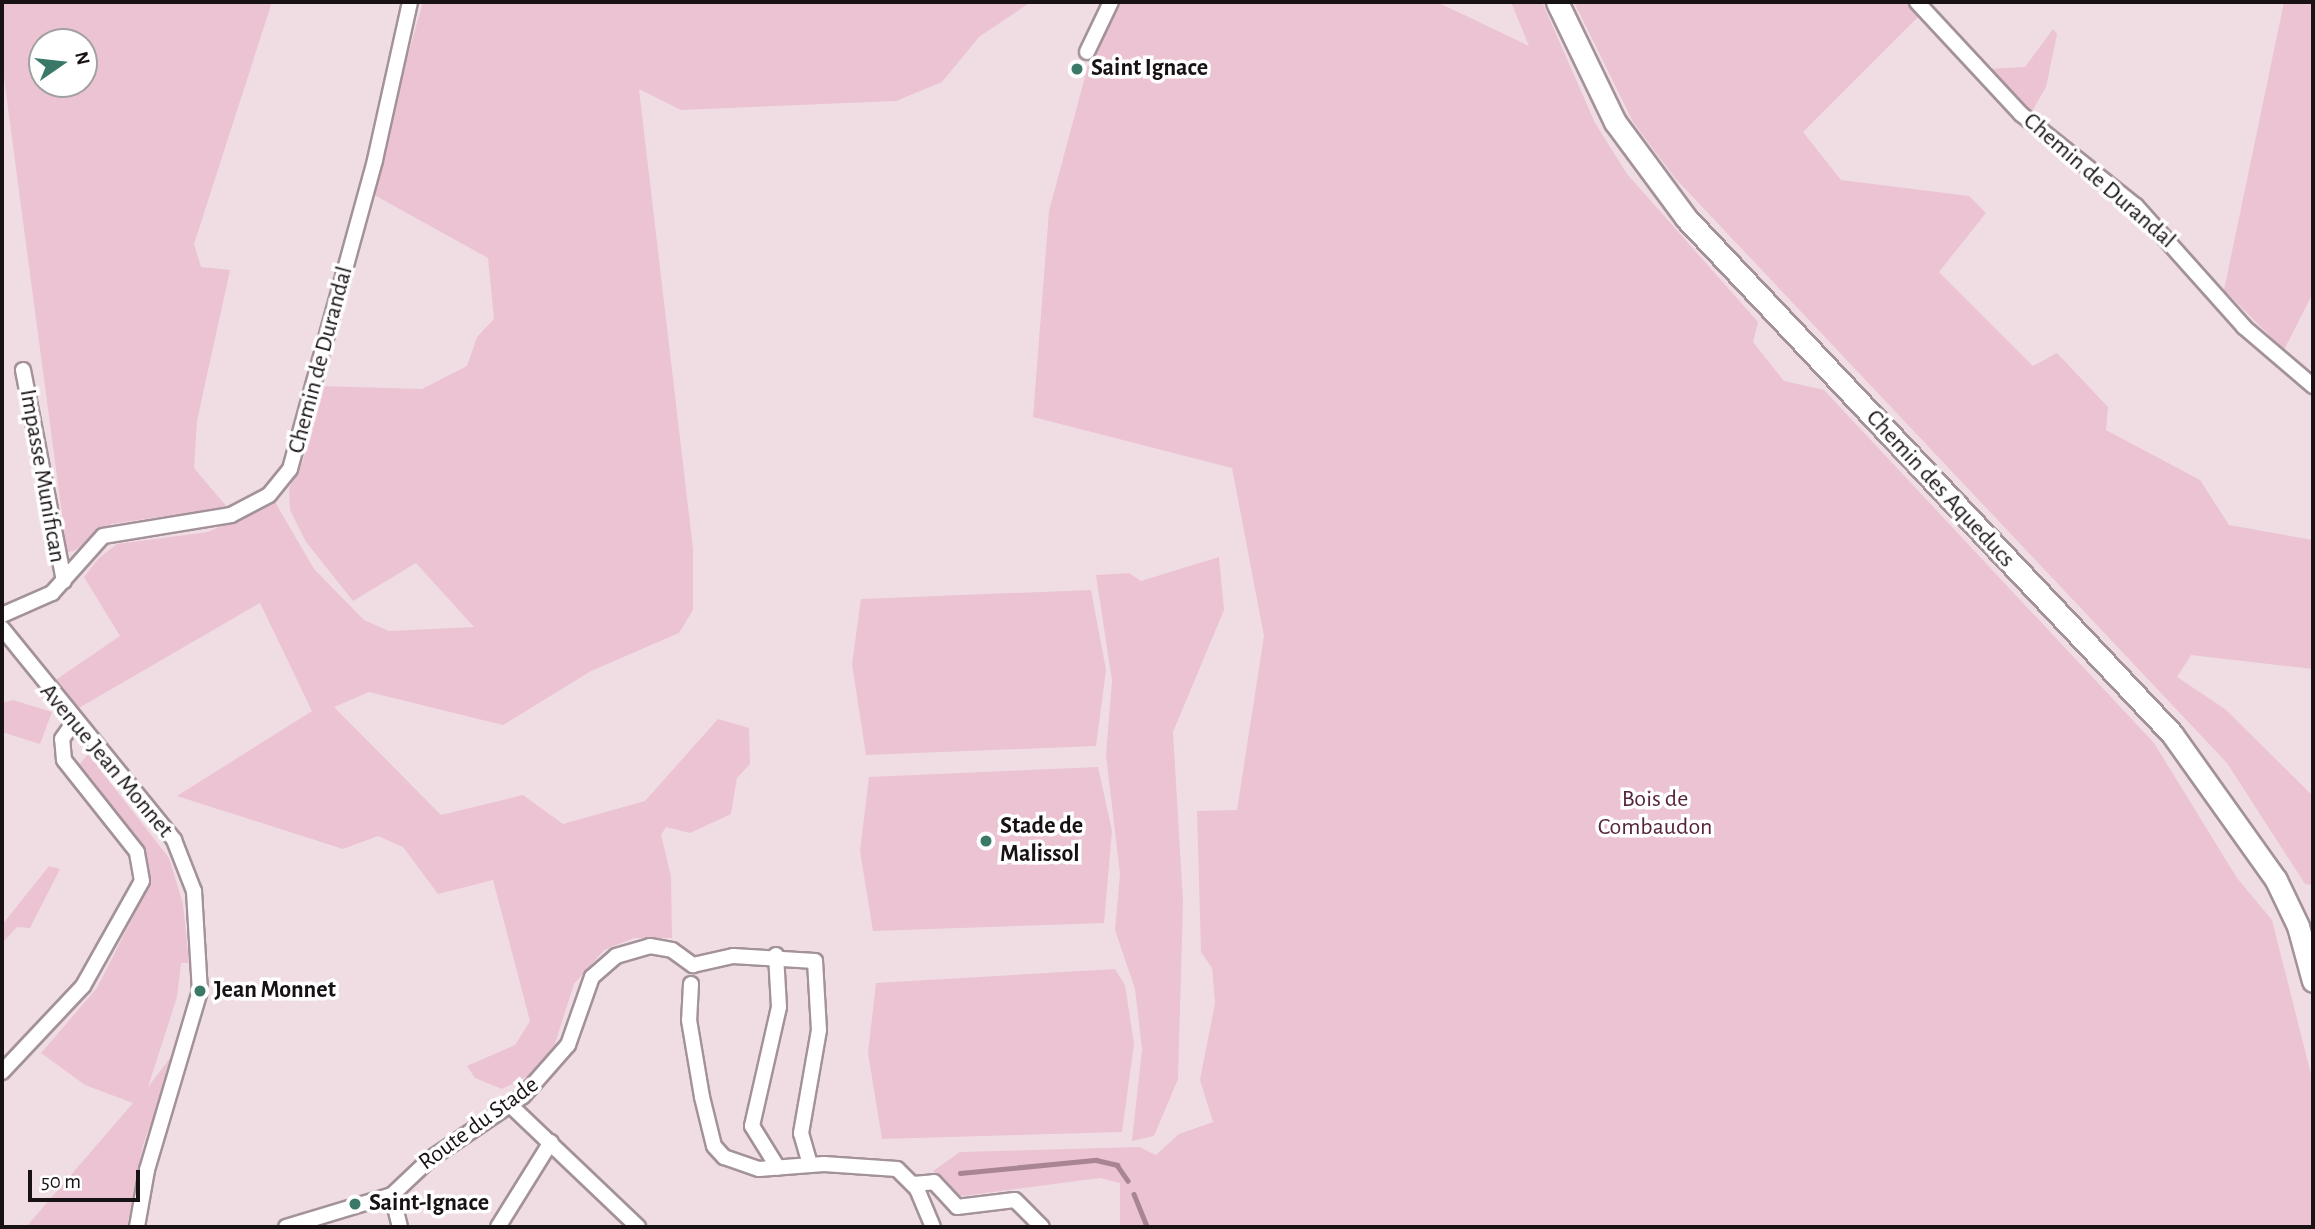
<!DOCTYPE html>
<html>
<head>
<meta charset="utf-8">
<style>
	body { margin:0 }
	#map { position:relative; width:2315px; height:1229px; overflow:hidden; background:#f0dde4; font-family:"Alegreya Sans",sans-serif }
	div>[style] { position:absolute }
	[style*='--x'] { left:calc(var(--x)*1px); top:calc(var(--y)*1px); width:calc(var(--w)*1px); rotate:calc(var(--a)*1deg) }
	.green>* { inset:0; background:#ebc3d3 }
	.stream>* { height:4.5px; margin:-2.25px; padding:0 2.25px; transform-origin:2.25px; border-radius:2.25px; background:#a98493 }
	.roads { filter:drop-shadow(2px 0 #a39299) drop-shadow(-2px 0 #a39299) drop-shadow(0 2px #a39299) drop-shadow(0 -2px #a39299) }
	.minor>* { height:14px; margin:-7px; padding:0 7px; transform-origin:7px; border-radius:7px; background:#fff }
	.primary>* { height:21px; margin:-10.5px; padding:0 10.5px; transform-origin:10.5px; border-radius:10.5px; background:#fff }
	.dots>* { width:19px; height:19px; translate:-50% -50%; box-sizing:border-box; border:4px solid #fff; border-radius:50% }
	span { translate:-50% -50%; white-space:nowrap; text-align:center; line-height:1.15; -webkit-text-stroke:7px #fff; paint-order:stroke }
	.poi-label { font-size:24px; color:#181215; font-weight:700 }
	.left { translate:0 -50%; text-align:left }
	.street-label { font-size:24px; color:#181215 }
	.park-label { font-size:24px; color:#56243c }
	.frame { position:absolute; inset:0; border:4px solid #181215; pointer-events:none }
	.north { position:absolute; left:28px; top:28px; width:70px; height:70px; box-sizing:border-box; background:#fff; border:2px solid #a3a0a1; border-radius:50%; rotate:76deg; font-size:19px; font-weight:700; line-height:28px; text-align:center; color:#181215 }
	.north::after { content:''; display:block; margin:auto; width:24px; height:32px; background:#3a7967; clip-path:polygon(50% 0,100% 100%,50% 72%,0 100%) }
	.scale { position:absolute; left:28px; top:1170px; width:112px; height:32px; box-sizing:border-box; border:4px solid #181215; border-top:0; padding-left:9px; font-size:21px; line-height:24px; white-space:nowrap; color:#181215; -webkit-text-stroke:5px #fff; paint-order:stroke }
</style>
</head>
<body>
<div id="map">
	<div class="green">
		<i style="clip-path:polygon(evenodd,2px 2px,272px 2px,194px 244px,201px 267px,230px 270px,197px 421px,194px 468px,227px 507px,111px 524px,74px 551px,67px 552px,2px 63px,2px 2px,42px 42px,84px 42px,84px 84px,42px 84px,42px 42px)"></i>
		<i style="clip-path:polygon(423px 2px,1031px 2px,979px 37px,942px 82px,896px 101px,681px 110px,639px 89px,693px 549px,693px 610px,679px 633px,591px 671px,503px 725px,369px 692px,334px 707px,441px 815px,523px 795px,563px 824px,645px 801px,718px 719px,749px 728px,750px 764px,737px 778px,731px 814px,690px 833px,666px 827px,661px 835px,671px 876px,672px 938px,634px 938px,604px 950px,574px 984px,552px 1053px,534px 1073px,502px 1089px,475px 1078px,467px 1066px,515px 1045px,530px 1021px,493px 880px,438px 894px,403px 847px,378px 836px,343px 849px,177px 796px,312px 711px,260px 603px,77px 709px,54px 681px,120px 636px,84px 577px,99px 558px,117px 544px,208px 532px,275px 502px,314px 569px,364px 620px,389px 631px,474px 627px,416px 563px,353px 601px,306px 542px,290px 510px,289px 488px,303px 461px,319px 386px,422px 389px,467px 366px,477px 337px,494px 319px,488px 258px,369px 192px)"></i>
		<i style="clip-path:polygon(1122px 2px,1437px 2px,1529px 46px,1511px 2px,1542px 2px,1595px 123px,1627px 174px,1758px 322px,1753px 342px,1784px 381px,1824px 390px,2154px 743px,2237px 878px,2272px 920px,2313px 1082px,2313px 1227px,1120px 1227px,1120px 1183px,1100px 1178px,955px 1197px,933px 1171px,960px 1152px,1139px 1147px,1156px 1155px,1179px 1134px,1213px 1122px,1200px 1080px,1215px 1003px,1212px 968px,1201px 952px,1197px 811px,1237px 810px,1264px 636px,1232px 468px,1033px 417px,1049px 211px,1093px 47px)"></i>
		<i style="clip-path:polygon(1574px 2px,1905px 2px,1919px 16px,1803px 132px,1841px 180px,1969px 196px,1986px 213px,1939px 272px,2033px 366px,2057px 353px,2108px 407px,2106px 430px,2200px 480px,2229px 525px,2313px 540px,2313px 669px,2191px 655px,2177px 677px,2225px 709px,2313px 796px,2313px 885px,2305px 884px,2227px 763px,1674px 177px,1633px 122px)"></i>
		<i style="clip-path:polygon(2284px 2px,2313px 2px,2313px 293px,2284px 350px,2224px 290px)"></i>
		<i style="clip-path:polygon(2053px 29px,2057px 34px,2046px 87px,2031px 113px,1986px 69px,2025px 67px)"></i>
		<i style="clip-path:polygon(1219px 557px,1224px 610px,1173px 732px,1183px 901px,1178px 1079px,1154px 1136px,1132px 1141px,1142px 1049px,1135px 989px,1115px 930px,1120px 874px,1106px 755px,1112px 681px,1096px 575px,1129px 573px,1141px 581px)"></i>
		<i style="clip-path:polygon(1091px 590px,1106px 670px,1096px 746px,866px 755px,852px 664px,861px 599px)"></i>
		<i style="clip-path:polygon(13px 700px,52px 712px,40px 744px,2px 732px,2px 703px)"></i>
		<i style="clip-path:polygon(88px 754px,169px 858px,183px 904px,189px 963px,181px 963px,177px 997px,148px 1087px,180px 1045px,143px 1145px,127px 1227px,26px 1227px,133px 1103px,85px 1085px,41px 1053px,97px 988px,151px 881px,145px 850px,80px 764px)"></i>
		<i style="clip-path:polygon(1098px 767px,1112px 831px,1104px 923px,873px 931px,860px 851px,869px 777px)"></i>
		<i style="clip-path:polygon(49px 866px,60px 869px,30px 928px,17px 927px,2px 943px,2px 925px)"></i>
		<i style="clip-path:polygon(1115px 969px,1125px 985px,1134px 1044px,1122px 1132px,882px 1139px,868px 1053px,876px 983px)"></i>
	</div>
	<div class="stream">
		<i style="--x:960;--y:1173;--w:137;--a:-5.5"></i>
		<i style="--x:1096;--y:1160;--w:22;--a:13"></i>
		<i style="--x:1117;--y:1165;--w:19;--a:55"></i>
		<i style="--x:1134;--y:1194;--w:35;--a:68"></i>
	</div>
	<div class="roads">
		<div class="minor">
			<i style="--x:1917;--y:2;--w:153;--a:47.1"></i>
			<i style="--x:2021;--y:114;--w:147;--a:38.7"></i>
			<i style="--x:2136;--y:206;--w:162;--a:48.2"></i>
			<i style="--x:2244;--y:327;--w:91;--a:40.5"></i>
			<i style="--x:1087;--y:52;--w:55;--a:-64.4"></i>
			<i style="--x:23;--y:370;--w:215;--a:79"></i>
			<i style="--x:2;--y:615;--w:55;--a:-23.7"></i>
			<i style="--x:52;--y:593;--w:76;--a:-48.2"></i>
			<i style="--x:103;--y:536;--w:130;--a:-9.3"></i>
			<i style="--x:231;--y:515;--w:43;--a:-27.8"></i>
			<i style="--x:269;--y:495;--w:33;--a:-51"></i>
			<i style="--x:290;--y:469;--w:320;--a:-74.6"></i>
			<i style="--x:375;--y:160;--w:162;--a:-77.5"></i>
			<i style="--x:2;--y:628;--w:273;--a:50.9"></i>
			<i style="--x:174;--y:840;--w:55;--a:68.6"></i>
			<i style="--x:194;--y:891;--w:100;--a:86.6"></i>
			<i style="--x:200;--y:991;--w:187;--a:106.5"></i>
			<i style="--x:147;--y:1170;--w:58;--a:100"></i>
			<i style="--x:776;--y:955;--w:52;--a:86.7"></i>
			<i style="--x:779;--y:1007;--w:122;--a:102.8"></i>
			<i style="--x:752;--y:1126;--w:49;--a:58.2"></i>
			<i style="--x:691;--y:984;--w:36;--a:93"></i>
			<i style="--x:689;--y:1020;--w:78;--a:80.4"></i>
			<i style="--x:702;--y:1097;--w:50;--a:76.2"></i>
			<i style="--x:714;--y:1146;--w:15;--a:48"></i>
			<i style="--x:724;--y:1157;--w:37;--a:19"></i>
			<i style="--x:759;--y:1169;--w:65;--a:-4.4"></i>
			<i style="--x:824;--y:1164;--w:73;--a:3.9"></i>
			<i style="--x:897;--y:1169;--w:28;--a:45"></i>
			<i style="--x:917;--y:1189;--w:41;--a:67.2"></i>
			<i style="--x:2;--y:1072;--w:118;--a:-46.7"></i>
			<i style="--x:83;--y:986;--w:120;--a:-60.7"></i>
			<i style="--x:142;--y:881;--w:29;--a:-100"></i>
			<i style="--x:137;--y:852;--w:117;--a:-128.4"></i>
			<i style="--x:64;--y:760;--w:21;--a:-95"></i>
			<i style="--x:62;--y:739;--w:19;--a:-55"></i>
			<i style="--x:510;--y:1105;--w:177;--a:43.6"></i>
			<i style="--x:913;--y:1184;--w:21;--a:-5"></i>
			<i style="--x:934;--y:1182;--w:34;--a:47"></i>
			<i style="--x:957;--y:1207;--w:58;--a:-6.9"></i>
			<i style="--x:1015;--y:1200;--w:38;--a:45"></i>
			<i style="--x:392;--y:1195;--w:33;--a:76"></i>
			<i style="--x:286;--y:1227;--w:111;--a:-16.8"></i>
			<i style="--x:392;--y:1195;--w:52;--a:-43.5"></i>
			<i style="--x:430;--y:1159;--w:112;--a:-34.1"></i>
			<i style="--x:523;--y:1096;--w:68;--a:-48.6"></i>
			<i style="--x:568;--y:1045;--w:72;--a:-70.6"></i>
			<i style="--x:592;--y:977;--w:32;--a:-41"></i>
			<i style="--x:616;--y:956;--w:35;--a:-16"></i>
			<i style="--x:650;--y:946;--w:22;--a:10"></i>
			<i style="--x:672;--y:950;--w:26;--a:36"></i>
			<i style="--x:693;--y:965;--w:41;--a:-12.7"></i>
			<i style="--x:733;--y:956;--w:82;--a:3.5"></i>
			<i style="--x:815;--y:961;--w:69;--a:86.7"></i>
			<i style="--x:819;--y:1030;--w:105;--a:99.9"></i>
			<i style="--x:801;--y:1133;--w:33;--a:74"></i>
			<i style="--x:498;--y:1227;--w:100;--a:-58.1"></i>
		</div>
		<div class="primary">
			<i style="--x:1557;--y:2;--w:133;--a:64.2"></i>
			<i style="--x:1615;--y:122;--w:119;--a:53.5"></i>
			<i style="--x:1686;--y:218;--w:709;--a:46.71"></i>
			<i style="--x:2172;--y:734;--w:179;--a:54.5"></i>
			<i style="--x:2276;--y:880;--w:51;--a:64.4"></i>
			<i style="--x:2298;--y:926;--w:57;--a:74.7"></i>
		</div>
	</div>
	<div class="dots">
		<i style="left:1077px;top:69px;background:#3a7967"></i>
		<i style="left:986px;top:841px;background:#3a7967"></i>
		<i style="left:200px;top:991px;background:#3a7967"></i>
		<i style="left:355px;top:1204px;background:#3a7967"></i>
	</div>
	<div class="poi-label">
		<span class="left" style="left:1091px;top:69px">Saint Ignace</span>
		<span class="left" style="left:1000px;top:841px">Stade de<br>Malissol</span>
		<span class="left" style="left:214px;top:991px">Jean Monnet</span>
		<span class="left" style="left:369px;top:1204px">Saint-Ignace</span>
	</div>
	<div class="street-label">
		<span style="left:2099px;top:181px;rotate:41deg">Chemin de Durandal</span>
		<span style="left:321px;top:360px;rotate:-75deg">Chemin de Durandal</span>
		<span style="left:42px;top:476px;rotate:80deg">Impasse Munifican</span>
		<span style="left:1940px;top:489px;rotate:47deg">Chemin des Aqueducs</span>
		<span style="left:106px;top:761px;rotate:50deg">Avenue Jean Monnet</span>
		<span style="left:479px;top:1124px;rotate:-36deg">Route du Stade</span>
	</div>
	<div class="park-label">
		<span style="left:1655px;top:814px">Bois de<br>Combaudon</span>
	</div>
	<div class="frame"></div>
	<div class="north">N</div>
	<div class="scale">50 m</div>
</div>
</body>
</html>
